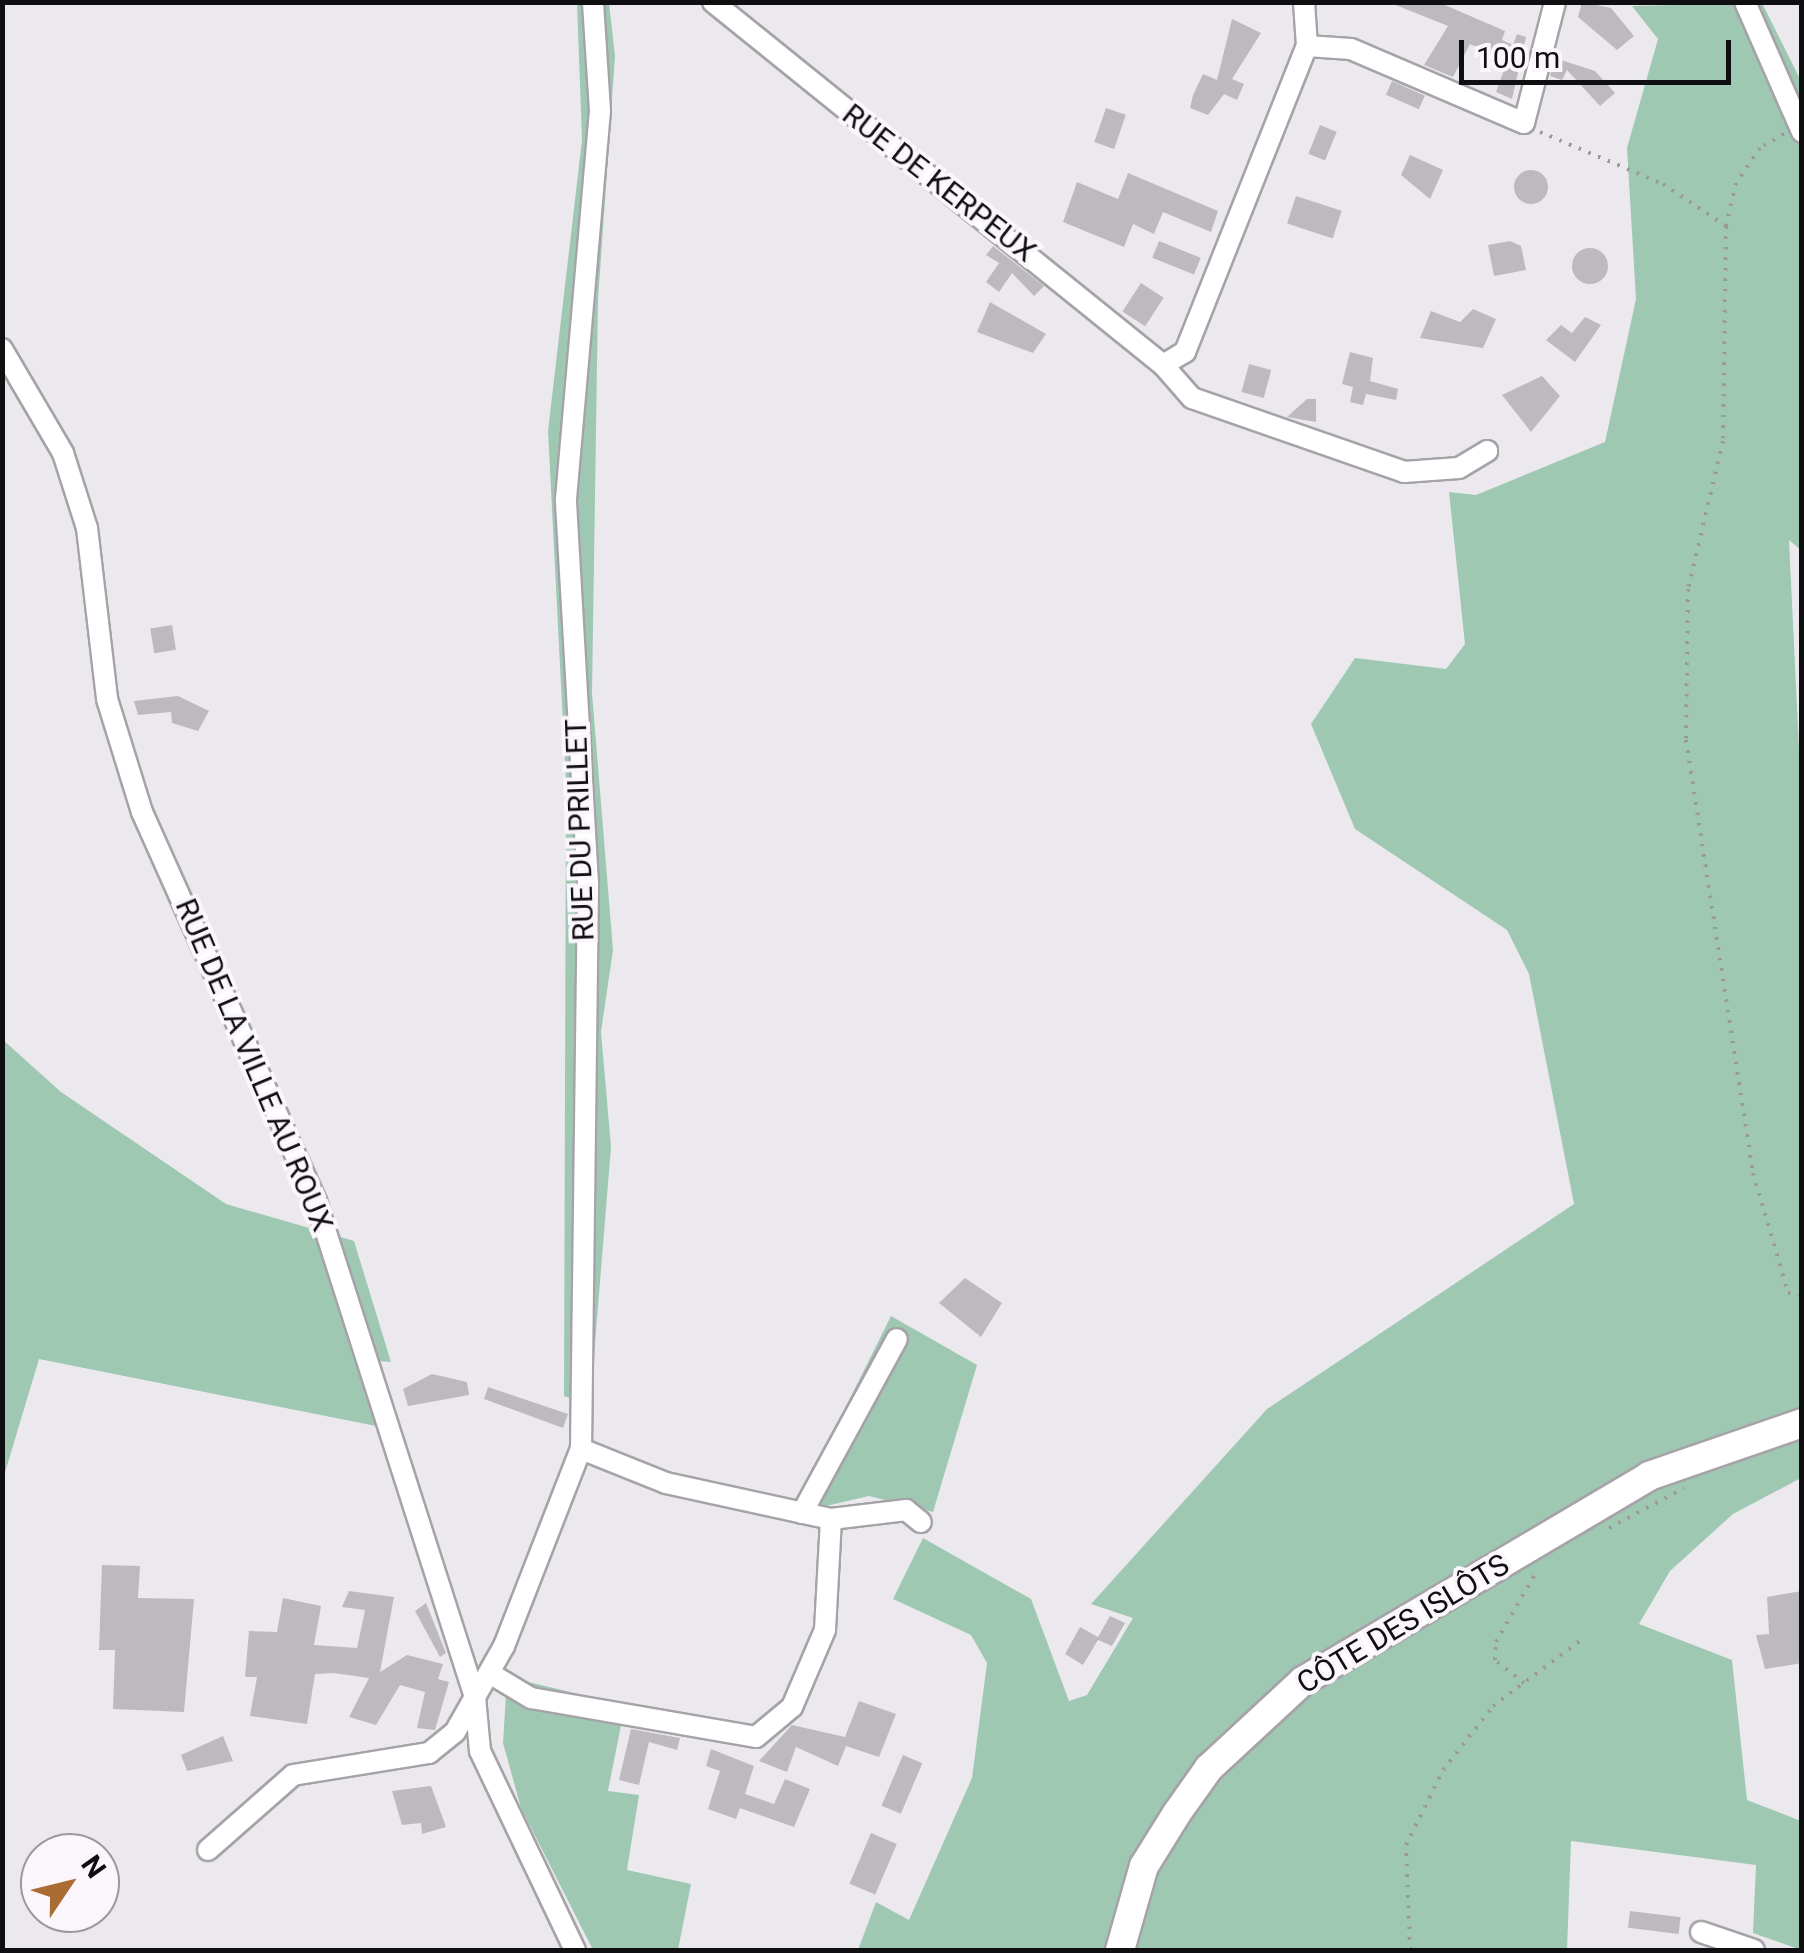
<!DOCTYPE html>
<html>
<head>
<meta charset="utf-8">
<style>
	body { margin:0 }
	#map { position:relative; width:1804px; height:1953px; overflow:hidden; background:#ece9ee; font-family:Roboto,sans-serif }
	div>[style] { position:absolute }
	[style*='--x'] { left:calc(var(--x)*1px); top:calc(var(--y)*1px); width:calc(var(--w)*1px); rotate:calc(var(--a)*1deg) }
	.green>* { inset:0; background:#9fc8b3 }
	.building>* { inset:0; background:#bdbabf; transform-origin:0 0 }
	.round { border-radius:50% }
	.path>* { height:4px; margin-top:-2px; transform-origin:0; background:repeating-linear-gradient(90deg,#9b989c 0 2.5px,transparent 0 10.5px) }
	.roads { filter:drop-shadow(2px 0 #a6a3a8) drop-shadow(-2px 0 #a6a3a8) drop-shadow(0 2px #a6a3a8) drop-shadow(0 -2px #a6a3a8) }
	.street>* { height:20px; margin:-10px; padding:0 10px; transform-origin:10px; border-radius:10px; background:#fff }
	.secondary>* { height:28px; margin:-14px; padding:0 14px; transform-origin:14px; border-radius:14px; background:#fff }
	span { translate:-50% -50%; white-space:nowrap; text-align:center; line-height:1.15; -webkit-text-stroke:8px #faf6fc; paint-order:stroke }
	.street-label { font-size:30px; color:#0f0e10 }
	.frame { position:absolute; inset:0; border:5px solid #0f0e10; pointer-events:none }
	.north { position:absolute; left:20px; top:1833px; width:100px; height:100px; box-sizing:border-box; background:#faf6fc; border:2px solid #9c999e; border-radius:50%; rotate:55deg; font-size:28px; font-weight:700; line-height:40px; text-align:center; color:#0f0e10 }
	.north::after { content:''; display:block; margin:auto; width:35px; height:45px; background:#aa6c32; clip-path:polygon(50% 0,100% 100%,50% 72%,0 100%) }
	.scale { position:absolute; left:1459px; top:40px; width:272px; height:45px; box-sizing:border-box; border:5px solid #0f0e10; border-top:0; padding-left:12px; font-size:30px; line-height:35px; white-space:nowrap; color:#0f0e10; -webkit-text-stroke:8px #faf6fc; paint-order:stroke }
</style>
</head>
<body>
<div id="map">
	<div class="green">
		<i style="clip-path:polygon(577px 3px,609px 3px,615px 56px,598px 300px,592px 693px,613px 950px,601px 1032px,611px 1147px,590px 1405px,564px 1396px,566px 782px,548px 431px,582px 140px)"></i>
		<i style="clip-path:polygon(1762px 3px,1802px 83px,1801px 550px,1789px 540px,1802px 812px,1801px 1478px,1733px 1514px,1670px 1571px,1639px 1624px,1732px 1660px,1747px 1800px,1801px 1821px,1801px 1950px,1753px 1933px,1756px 1865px,1571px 1841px,1567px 1950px,858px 1950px,876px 1902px,909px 1920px,972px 1778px,987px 1663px,971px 1635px,893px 1599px,923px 1538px,1031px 1599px,1069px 1701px,1087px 1695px,1133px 1618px,1091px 1604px,1267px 1409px,1574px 1204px,1529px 974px,1507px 930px,1355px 829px,1311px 724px,1355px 658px,1446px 669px,1465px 644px,1449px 492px,1476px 495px,1605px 442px,1636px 299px,1627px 148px,1658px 39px,1632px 6px)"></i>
		<i style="clip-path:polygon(2px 1039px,61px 1092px,226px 1204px,354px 1241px,391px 1362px,363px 1360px,376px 1426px,39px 1359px,3px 1479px)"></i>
		<i style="clip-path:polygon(891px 1316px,977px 1365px,933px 1512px,869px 1496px,826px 1506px,826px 1531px,790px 1519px)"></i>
		<i style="clip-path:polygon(507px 1677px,625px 1705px,608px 1791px,639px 1795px,627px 1870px,691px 1884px,678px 1950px,593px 1950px,521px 1808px,503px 1743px)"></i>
	</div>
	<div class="building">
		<i style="clip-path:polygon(1388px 2px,1438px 2px,1505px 31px,1502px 40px,1513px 45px,1517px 34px,1526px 37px,1512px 99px,1496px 92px,1507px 62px,1470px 44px,1453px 77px,1424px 65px,1448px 26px)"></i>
		<i style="clip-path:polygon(1582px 2px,1611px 8px,1634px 36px,1617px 50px,1578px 17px)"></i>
		<i style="clip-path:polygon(1232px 19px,1261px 33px,1232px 79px,1244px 84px,1237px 100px,1224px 94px,1208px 115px,1190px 108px,1193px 95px,1203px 74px,1217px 80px)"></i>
		<i style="clip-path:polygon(1555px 58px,1595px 71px,1615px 93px,1600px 106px,1567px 70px,1562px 80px,1550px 76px)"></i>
		<i style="left:1392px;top:81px;width:36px;height:15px;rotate:24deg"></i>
		<i style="left:1106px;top:108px;width:21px;height:36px;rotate:19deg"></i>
		<i style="left:1320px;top:125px;width:18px;height:31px;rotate:22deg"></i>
		<i style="clip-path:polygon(1410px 155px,1443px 170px,1430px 199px,1401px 175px)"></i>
		<i class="round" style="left:1514px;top:170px;width:34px;height:34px"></i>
		<i style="clip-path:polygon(1128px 173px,1218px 211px,1211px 232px,1163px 212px,1154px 234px,1133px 224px,1124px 247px,1063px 222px,1077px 182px,1118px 199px)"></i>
		<i style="left:1296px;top:196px;width:48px;height:29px;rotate:18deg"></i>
		<i style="left:1159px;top:241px;width:45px;height:18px;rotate:22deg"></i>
		<i style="clip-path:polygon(1510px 241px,1521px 246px,1526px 270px,1494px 276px,1488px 245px)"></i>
		<i style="clip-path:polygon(993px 246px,1044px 286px,1034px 296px,1012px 273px,999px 292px,986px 282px,999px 263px,986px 255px)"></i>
		<i class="round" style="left:1572px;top:248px;width:36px;height:36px"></i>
		<i style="left:1141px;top:283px;width:27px;height:34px;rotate:33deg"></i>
		<i style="clip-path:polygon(990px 302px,1046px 334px,1033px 353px,977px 332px)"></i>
		<i style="clip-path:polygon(1473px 309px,1496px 319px,1483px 348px,1420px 338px,1431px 311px,1460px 322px)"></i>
		<i style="clip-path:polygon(1585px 317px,1601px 325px,1575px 362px,1546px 340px,1561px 325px,1572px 333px)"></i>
		<i style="clip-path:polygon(1350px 352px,1373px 358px,1370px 381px,1398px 389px,1396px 400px,1366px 394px,1363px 405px,1350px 402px,1353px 387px,1342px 384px)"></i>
		<i style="left:1249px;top:364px;width:23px;height:29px;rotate:15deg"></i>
		<i style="clip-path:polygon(1542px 376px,1560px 396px,1531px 432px,1502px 395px)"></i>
		<i style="clip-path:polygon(1307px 399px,1316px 399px,1316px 422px,1287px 417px)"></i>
		<i style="left:172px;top:625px;width:25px;height:22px;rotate:81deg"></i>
		<i style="clip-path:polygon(178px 696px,209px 711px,198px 731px,172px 723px,171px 712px,138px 715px,134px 701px)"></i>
		<i style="clip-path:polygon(965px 1278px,1002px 1303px,981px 1337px,939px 1303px)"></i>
		<i style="clip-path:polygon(432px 1374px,467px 1382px,469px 1395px,408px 1406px,403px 1389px)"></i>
		<i style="clip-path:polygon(488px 1387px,568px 1414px,563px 1428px,484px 1399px)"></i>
		<i style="clip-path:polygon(102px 1565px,140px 1566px,138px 1598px,194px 1599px,184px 1712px,113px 1709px,115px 1650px,99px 1650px)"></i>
		<i style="clip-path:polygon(349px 1591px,394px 1597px,380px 1672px,407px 1655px,443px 1664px,438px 1679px,449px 1682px,435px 1730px,417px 1728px,425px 1692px,400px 1685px,376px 1725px,349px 1717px,369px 1678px,334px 1673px,315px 1674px,307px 1724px,250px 1716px,257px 1677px,245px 1677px,249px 1631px,277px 1632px,283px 1598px,321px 1606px,314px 1645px,357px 1648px,365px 1610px,342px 1607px)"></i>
		<i style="clip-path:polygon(1802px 1591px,1802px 1663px,1765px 1669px,1756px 1635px,1769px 1634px,1767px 1597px)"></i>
		<i style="clip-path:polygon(426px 1603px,446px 1653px,440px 1657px,415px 1611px)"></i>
		<i style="clip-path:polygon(1110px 1616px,1125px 1623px,1112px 1646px,1098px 1640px,1083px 1665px,1065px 1654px,1080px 1627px,1098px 1637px)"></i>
		<i style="clip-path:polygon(859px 1701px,896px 1714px,879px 1757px,846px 1746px,838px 1766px,796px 1747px,787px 1772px,759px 1761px,792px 1725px,845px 1737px)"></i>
		<i style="clip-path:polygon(631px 1729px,680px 1738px,677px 1750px,649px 1742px,639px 1785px,619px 1780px)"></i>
		<i style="clip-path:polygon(223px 1736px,233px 1761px,187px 1771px,181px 1755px)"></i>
		<i style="clip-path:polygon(711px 1749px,754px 1766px,745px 1794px,774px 1804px,785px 1779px,810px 1789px,794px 1827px,740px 1808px,736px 1819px,708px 1809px,720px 1771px,706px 1766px)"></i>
		<i style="left:903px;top:1755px;width:21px;height:55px;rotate:23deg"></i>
		<i style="clip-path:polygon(431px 1786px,446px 1827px,422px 1834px,421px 1823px,402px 1825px,392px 1791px)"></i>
		<i style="left:871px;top:1833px;width:28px;height:55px;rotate:23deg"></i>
		<i style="left:1630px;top:1911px;width:51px;height:17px;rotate:7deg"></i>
	</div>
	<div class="path">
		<i style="--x:1540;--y:132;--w:134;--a:22.9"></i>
		<i style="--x:1663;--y:184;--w:76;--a:33.7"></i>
		<i style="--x:1784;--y:134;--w:28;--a:150"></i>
		<i style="--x:1760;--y:148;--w:42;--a:124.4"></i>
		<i style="--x:1736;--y:183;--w:44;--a:103.1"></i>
		<i style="--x:1726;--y:226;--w:215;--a:90.8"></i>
		<i style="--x:1723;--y:441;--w:152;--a:103.3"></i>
		<i style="--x:1688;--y:589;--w:151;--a:90.8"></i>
		<i style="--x:1686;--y:740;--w:438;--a:81.2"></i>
		<i style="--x:1753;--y:1173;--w:125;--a:73.7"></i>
		<i style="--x:1788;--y:1293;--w:14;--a:8"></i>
		<i style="--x:1609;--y:1528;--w:85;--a:-28.1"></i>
		<i style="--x:1524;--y:1683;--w:37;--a:-142"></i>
		<i style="--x:1495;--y:1660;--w:18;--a:-87"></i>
		<i style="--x:1496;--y:1642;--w:84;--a:-60.1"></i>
		<i style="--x:1410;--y:1950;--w:105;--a:-92.2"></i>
		<i style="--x:1406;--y:1845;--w:84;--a:-63.7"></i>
		<i style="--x:1443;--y:1770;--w:81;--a:-52"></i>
		<i style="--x:1493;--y:1706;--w:109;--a:-36.8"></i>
	</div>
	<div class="roads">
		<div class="street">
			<i style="--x:713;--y:2;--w:578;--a:38.89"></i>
			<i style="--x:1163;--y:365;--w:26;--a:-31"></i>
			<i style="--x:1185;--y:352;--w:329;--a:-68.3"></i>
			<i style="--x:1307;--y:46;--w:44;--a:3.9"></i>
			<i style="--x:1351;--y:49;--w:188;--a:23.2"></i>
			<i style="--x:1524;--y:123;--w:125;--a:-75.6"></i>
			<i style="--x:1304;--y:2;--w:44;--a:86.1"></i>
			<i style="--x:1745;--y:2;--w:142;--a:66.3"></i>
			<i style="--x:2;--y:349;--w:121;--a:59.6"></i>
			<i style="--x:63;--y:453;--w:79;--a:72.3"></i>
			<i style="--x:87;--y:528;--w:172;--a:83.3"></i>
			<i style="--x:107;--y:699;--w:118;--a:72.8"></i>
			<i style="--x:142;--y:812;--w:426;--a:65.9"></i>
			<i style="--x:316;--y:1201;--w:521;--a:72.23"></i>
			<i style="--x:475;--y:1697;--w:54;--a:84.7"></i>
			<i style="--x:480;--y:1751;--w:221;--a:64.5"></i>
			<i style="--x:1163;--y:365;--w:44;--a:48.7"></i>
			<i style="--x:1192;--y:398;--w:225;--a:19.2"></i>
			<i style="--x:1404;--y:472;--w:55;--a:-4.2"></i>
			<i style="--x:1459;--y:468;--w:33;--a:-31"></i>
			<i style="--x:802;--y:1513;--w:198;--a:-61.4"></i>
			<i style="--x:831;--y:1519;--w:76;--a:-6.8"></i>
			<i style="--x:906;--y:1510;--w:19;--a:39"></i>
			<i style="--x:491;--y:1674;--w:47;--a:31"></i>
			<i style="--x:531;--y:1698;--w:228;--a:9.8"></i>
			<i style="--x:756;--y:1737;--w:47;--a:-39.8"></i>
			<i style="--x:792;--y:1707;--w:84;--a:-66.8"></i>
			<i style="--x:825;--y:1630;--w:111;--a:-86.9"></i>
			<i style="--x:831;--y:1519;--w:169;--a:-167.7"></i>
			<i style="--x:666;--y:1483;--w:92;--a:-158.2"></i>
			<i style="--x:208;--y:1850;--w:113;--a:-41.4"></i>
			<i style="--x:293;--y:1775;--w:138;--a:-9.2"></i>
			<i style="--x:429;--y:1753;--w:33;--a:-39"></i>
			<i style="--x:455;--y:1732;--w:99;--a:-60.3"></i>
			<i style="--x:504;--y:1646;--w:212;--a:-68.7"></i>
			<i style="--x:581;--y:1449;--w:565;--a:-89.29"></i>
			<i style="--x:588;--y:884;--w:386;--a:-93.3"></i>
			<i style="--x:566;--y:499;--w:389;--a:-85"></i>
			<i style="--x:600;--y:111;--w:109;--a:-93.7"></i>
			<i style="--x:1701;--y:1932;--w:56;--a:18.8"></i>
		</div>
		<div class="secondary">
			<i style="--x:1120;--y:1950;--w:87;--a:-74.1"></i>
			<i style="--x:1144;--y:1866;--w:62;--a:-58.1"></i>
			<i style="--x:1177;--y:1813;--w:55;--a:-54.6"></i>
			<i style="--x:1209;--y:1768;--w:128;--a:-42.8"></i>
			<i style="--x:1303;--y:1681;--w:402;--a:-30.6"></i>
			<i style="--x:1649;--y:1476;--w:162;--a:-19.1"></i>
		</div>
	</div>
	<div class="street-label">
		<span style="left:939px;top:183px;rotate:38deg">RUE DE KERPEUX</span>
		<span style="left:580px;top:830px;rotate:-92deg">RUE DU PRILLET</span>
		<span style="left:254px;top:1065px;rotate:67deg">RUE DE LA VILLE AU ROUX</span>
		<span style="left:1403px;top:1624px;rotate:-31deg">CÔTE DES ISLÔTS</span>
	</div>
	<div class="frame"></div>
	<div class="north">N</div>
	<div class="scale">100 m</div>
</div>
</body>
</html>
